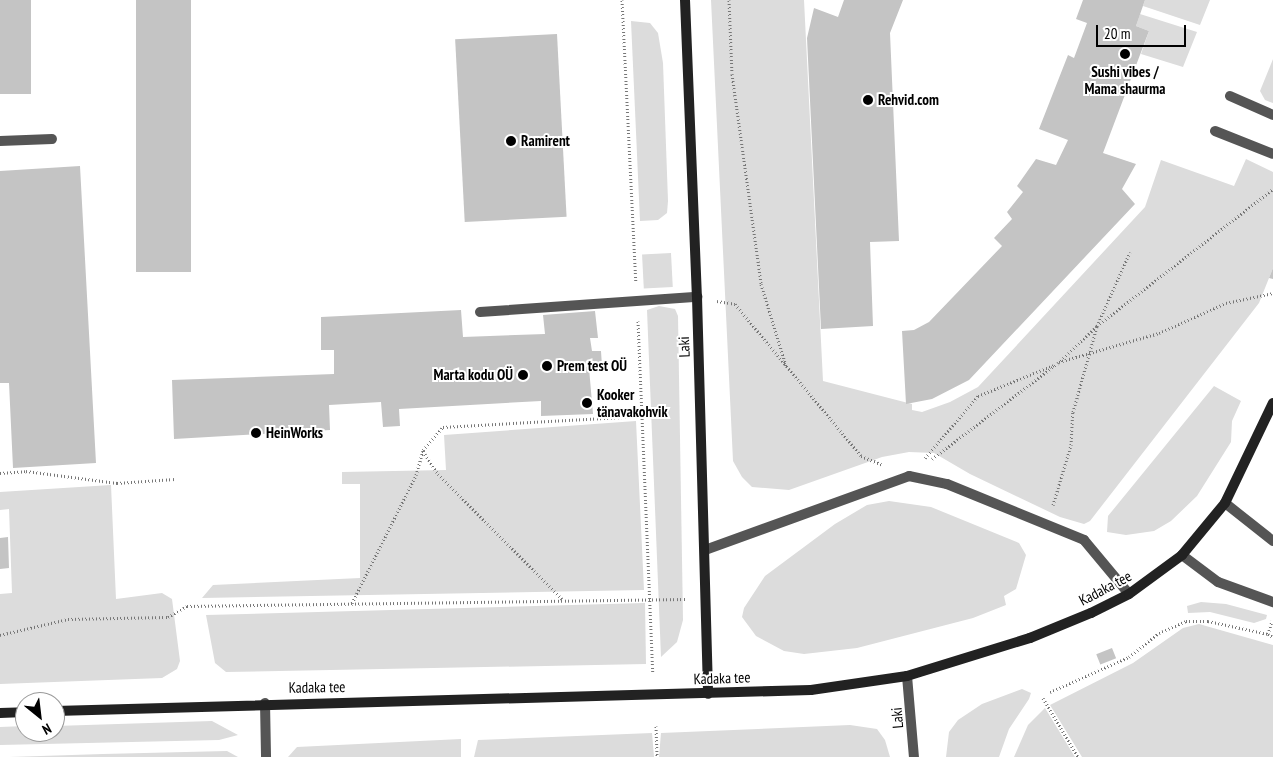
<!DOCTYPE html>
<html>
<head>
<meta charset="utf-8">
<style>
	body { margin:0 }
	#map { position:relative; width:1273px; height:757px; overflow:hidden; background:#fff; font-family:"PT Sans Narrow",sans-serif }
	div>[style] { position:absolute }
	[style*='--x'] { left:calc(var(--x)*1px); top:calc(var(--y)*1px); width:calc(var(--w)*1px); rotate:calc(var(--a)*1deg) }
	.green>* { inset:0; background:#dcdcdc; transform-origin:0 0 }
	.building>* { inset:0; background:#c4c4c4; transform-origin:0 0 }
	.path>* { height:3px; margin-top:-1.5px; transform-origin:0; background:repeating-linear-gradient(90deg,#777 0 1px,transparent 0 3.5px) }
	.lane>* { height:10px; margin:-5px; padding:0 5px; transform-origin:5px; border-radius:5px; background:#555 }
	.street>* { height:10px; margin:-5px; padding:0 5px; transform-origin:5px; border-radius:5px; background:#555 }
	.secondary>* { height:10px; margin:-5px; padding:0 5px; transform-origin:5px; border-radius:5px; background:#222 }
	.dots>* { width:14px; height:14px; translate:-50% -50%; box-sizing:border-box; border:2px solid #fff; border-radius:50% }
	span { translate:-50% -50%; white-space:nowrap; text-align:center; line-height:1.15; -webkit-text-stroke:4px #fff; paint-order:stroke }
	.poi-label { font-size:15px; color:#000; font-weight:700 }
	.left { translate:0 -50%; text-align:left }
	.right { translate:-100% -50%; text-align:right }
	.street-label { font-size:15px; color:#000 }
	.north { position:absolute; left:15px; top:692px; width:50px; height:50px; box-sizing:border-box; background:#fff; border:1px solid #999; border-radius:50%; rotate:151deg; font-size:14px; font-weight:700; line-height:20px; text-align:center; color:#000 }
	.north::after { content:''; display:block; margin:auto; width:18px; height:22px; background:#000; clip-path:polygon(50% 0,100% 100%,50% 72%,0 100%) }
	.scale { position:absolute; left:1096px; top:25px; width:90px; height:22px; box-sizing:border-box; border:2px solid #000; border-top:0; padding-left:6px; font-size:15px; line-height:18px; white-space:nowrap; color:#000; -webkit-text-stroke:4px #fff; paint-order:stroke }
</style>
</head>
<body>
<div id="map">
	<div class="green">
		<i style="clip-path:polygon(711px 0,804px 0,823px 381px,912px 404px,912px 410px,922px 412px,950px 402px,978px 387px,1145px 207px,1161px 160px,1234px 186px,1246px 159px,1273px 172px,1273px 268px,1259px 303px,1090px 521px,1084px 524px,1060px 517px,970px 474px,934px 453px,909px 452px,882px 457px,789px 490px,752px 487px,742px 477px,733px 461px)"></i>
		<i style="clip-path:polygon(1145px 0,1210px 0,1200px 25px,1143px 6px)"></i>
		<i style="clip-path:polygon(1140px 14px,1197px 32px,1183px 67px,1141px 54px,1149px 31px,1136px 26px)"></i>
		<i style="clip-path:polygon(631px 21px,650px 23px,658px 33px,663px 63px,668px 201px,667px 213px,658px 220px,640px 221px)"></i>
		<i style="clip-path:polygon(1273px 59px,1273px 103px,1265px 100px,1260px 91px)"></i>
		<i style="left:671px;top:253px;width:34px;height:29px;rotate:87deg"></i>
		<i style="clip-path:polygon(659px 306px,675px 309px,678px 316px,683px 620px,677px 642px,661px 657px,647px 310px)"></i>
		<i style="clip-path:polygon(1214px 386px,1241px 401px,1232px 421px,1231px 442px,1197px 496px,1171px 521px,1154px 531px,1126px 535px,1107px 532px,1108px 516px)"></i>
		<i style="clip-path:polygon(636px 421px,644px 590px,202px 598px,213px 585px,360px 578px,360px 484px,342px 484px,342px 472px,446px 470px,444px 435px)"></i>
		<i style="clip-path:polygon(111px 485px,116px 599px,162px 593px,172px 599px,180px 661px,177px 669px,162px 678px,0 684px,0 594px,12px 593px,9px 509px,0 510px,0 492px)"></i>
		<i style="clip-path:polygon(889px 501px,931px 507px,1019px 543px,1026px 555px,1016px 589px,1004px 596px,1006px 605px,973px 618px,857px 648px,804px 654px,784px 651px,756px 636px,742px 617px,744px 608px,765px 576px,835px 524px,867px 505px)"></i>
		<i style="clip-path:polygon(1201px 602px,1226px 604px,1267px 615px,1266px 619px,1254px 623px,1210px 612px,1188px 613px,1187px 606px)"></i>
		<i style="clip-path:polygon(645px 603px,646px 664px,226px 672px,215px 663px,206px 615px)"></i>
		<i style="clip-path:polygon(1199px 624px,1273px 645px,1273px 757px,1082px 757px,1050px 705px,1133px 663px,1183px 628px)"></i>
		<i style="clip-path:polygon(1022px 689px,1031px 693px,1029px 699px,1009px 729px,999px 757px,946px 757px,949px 732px,958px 720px,982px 704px)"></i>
		<i style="clip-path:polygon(1045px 708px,1075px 757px,1014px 757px,1028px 725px)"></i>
		<i style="clip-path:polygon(212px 721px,238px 735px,219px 740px,0 745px,0 727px,25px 726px,25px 732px,55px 732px,55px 726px)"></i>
		<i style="clip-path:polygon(850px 725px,877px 729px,885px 740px,890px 757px,659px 757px,661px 733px)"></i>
		<i style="clip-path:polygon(652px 733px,654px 757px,474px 757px,478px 740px)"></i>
		<i style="clip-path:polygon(461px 739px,461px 757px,288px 757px,297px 747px)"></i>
		<i style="clip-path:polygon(227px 751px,238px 757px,9px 757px,103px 754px)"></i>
	</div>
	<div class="building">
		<i style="left:0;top:0;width:31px;height:94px"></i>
		<i style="left:136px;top:0;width:55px;height:272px"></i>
		<i style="clip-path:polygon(844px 0,903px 0,890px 33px,899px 241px,870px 242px,873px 326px,821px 329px,807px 38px,814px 8px,838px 17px)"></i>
		<i style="clip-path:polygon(1083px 0,1145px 0,1136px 26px,1149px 31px,1103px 153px,1136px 164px,1122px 189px,1135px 204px,969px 380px,932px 399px,906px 404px,902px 331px,914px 330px,929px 322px,1002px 246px,994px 238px,1012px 219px,1007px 212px,1023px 192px,1017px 186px,1036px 159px,1056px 165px,1068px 140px,1039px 129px,1068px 55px,1074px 58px,1087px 23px,1076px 19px)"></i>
		<i style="left:557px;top:34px;width:183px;height:102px;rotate:87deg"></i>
		<i style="clip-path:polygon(80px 166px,96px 463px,13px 468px,9px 383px,0 383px,0 171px)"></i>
		<i style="clip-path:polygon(1273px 268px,1273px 279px,1269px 278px)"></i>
		<i style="clip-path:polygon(461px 310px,463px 337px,545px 334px,543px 315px,595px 311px,598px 338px,590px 338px,592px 351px,601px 351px,602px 366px,589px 368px,593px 414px,541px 416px,541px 401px,399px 409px,400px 426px,383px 427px,381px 402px,329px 405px,330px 430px,174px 439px,172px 380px,334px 374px,334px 350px,321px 350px,321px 317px)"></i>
		<i style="clip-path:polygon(8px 537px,9px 568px,0 569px,0 538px)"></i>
		<i style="left:1112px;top:648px;width:11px;height:17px;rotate:68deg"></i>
	</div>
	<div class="path">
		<i style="--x:622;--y:0;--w:282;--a:87.2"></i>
		<i style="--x:729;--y:0;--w:74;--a:87.7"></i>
		<i style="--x:732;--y:74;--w:212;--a:82.1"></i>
		<i style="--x:761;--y:284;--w:86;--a:73"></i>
		<i style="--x:717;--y:301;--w:18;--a:9"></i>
		<i style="--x:735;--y:304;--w:197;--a:50.3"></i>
		<i style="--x:861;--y:456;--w:22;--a:22"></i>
		<i style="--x:638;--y:321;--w:353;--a:87.6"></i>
		<i style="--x:1059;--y:362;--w:104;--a:-16.2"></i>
		<i style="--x:1159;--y:333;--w:73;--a:-24.1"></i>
		<i style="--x:1226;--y:303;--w:48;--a:-12"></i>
		<i style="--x:423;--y:451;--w:27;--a:57"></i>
		<i style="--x:438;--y:474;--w:176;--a:45.2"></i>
		<i style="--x:925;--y:458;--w:82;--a:-49.5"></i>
		<i style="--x:978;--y:396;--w:82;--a:-22.2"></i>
		<i style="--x:932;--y:459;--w:158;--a:-37.3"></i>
		<i style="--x:1058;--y:363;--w:54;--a:-43.5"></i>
		<i style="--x:1097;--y:326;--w:223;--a:-37.9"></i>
		<i style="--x:0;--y:473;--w:26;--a:-4"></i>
		<i style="--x:26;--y:471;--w:92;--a:7.5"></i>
		<i style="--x:117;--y:483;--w:58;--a:-3.9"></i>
		<i style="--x:1053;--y:505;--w:63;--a:-73.3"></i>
		<i style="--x:1071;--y:445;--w:33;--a:-87"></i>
		<i style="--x:1073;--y:412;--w:89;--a:-74.4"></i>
		<i style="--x:1097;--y:326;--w:81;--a:-66"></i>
		<i style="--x:352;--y:603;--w:143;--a:-63.4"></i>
		<i style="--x:416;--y:475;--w:26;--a:-74"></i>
		<i style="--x:423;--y:450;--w:30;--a:-49"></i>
		<i style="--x:443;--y:427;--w:199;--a:-3.2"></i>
		<i style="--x:1268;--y:634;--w:6;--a:31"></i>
		<i style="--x:0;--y:635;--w:70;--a:-13.2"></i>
		<i style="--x:68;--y:619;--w:100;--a:-1.1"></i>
		<i style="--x:168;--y:617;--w:22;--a:-30"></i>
		<i style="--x:187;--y:606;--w:499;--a:-0.8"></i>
		<i style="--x:1050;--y:692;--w:86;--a:-23.9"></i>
		<i style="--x:1129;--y:657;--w:38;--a:-39"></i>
		<i style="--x:1159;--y:633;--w:30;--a:-24"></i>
		<i style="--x:1186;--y:621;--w:22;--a:0"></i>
		<i style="--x:1208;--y:621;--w:61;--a:12.2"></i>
		<i style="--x:1268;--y:634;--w:14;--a:-73"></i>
		<i style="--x:1043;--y:698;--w:69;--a:59.3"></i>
		<i style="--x:656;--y:726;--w:31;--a:88"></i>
	</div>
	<div class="lane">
		<i style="--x:1230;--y:96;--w:47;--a:23.8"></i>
		<i style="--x:1215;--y:131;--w:62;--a:21.6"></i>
		<i style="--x:0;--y:141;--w:52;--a:-2.2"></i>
		<i style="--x:480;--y:312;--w:218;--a:-4"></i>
		<i style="--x:705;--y:550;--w:217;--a:-19.9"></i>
		<i style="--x:909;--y:476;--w:39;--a:12"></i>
		<i style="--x:947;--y:484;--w:148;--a:22.2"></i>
		<i style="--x:1084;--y:540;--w:70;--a:50.2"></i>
		<i style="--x:265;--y:703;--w:54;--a:88.9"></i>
	</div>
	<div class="street">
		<i style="--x:1225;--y:503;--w:61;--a:38.4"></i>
		<i style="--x:1182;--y:555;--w:45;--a:36.9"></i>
		<i style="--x:1218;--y:582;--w:59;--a:20"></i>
		<i style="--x:907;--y:676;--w:81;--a:85.1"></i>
	</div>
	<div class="secondary">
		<i style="--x:685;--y:0;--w:297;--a:87.7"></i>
		<i style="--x:697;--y:297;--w:397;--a:88.4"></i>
		<i style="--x:55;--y:711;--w:756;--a:-1.59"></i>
		<i style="--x:811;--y:690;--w:97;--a:-8.3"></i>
		<i style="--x:907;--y:676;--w:129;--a:-17.2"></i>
		<i style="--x:1030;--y:638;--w:66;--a:-22.3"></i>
		<i style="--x:1091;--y:613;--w:42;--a:-26.6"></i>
		<i style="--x:1129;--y:594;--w:66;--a:-36.3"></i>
		<i style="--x:1182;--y:555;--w:67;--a:-50.4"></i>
		<i style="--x:1225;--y:503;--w:111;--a:-64.4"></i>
		<i style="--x:0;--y:713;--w:25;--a:-2"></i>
	</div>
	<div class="dots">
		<i style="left:1125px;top:54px;background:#000"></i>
		<i style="left:868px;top:100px;background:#000"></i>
		<i style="left:511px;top:141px;background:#000"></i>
		<i style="left:547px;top:366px;background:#000"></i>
		<i style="left:523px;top:375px;background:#000"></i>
		<i style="left:587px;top:403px;background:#000"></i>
		<i style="left:256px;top:433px;background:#000"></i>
	</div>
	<div class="poi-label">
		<span style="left:1125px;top:80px">Sushi vibes /<br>Mama shaurma</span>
		<span class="left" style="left:878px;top:100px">Rehvid.com</span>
		<span class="left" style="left:521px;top:141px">Ramirent</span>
		<span class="left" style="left:557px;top:366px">Prem test OÜ</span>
		<span class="right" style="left:513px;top:375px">Marta kodu OÜ</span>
		<span class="left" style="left:597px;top:403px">Kooker<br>tänavakohvik</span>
		<span class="left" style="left:266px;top:433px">HeinWorks</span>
	</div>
	<div class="street-label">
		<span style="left:684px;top:347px;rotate:-92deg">Laki</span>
		<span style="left:1105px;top:588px;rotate:-28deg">Kadaka tee</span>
		<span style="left:722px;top:678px;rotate:-2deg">Kadaka tee</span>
		<span style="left:317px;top:687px;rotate:-1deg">Kadaka tee</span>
		<span style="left:897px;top:718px;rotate:-95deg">Laki</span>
	</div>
	<div class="north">N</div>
	<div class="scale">20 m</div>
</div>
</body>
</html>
